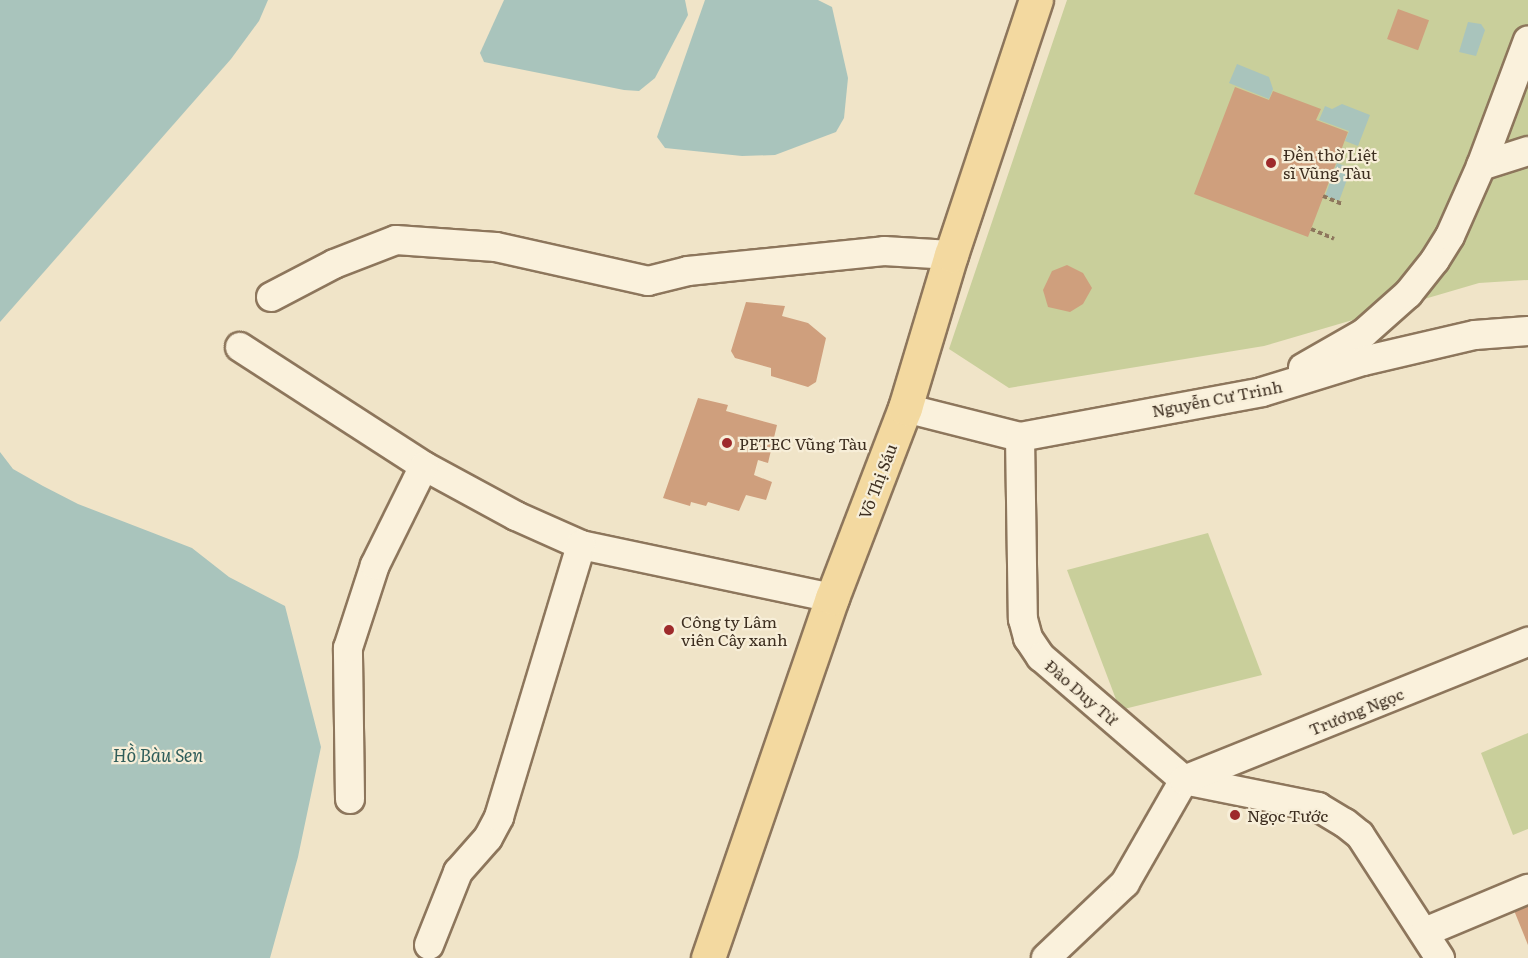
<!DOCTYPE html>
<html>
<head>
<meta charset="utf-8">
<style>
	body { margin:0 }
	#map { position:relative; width:1528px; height:958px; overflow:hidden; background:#f0e4c8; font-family:Literata,serif }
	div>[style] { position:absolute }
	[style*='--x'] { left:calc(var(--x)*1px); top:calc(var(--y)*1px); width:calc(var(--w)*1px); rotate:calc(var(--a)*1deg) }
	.green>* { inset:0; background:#c9cf9b }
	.water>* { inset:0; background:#a9c4bc; transform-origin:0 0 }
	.building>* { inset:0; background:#cf9f7d; transform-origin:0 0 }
	.path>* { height:4px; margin-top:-2px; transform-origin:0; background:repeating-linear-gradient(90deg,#8d765c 0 4.5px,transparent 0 7.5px) }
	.roads { filter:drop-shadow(2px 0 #8d765c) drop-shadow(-2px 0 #8d765c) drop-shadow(0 2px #8d765c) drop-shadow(0 -2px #8d765c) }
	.minor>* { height:28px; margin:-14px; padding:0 14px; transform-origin:14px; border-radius:14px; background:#faf1dc }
	.major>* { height:33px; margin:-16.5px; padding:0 16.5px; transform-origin:16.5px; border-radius:16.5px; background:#f3d9a0 }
	.dots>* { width:16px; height:16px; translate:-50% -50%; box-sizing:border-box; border:3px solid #f7eed8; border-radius:50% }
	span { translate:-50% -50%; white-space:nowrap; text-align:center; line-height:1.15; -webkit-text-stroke:4.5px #f7eed8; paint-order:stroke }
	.poi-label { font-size:16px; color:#3d2e20 }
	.left { translate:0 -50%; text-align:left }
	.street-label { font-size:16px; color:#3d2e20 }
	.water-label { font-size:18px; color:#2f5d5a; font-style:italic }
</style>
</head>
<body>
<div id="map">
	<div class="green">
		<i style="clip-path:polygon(1067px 0,1528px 0,1528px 280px,1479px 283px,1264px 346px,1009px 388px,949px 349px)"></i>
		<i style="clip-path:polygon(1208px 533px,1262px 675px,1120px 710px,1067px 570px)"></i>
		<i style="clip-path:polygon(1528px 733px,1528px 829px,1513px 835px,1481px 753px)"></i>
	</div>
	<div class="water">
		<i style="clip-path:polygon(0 0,268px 0,259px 21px,231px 59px,0 322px)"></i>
		<i style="clip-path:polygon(504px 0,685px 0,688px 15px,655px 78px,639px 91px,624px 90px,484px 62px,480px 53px)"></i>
		<i style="clip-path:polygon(705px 0,818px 0,832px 7px,848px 78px,844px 118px,836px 132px,775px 155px,742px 156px,665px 148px,657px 137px)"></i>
		<i style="clip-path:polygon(1468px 22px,1481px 24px,1485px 30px,1476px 56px,1459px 52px)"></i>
		<i style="clip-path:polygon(1237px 64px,1269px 77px,1273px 89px,1269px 99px,1229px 83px)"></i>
		<i style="clip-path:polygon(1342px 104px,1370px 115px,1358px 146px,1345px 141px,1349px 131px,1319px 120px,1325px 106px,1332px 109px)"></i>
		<i style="left:1337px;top:163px;width:15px;height:35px;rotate:20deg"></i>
		<i style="clip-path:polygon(0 452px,13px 469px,43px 486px,78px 504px,192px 548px,229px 577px,285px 606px,321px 747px,298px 857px,270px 958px,0 958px)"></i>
	</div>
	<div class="building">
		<i style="left:1398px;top:9px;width:33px;height:32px;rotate:20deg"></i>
		<i style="clip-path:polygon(1235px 87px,1269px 100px,1273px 91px,1321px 109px,1316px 120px,1348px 132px,1308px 237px,1194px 194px)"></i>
		<i style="clip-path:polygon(1067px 265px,1083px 273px,1092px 288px,1083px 304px,1070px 312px,1048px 307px,1043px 290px,1052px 271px)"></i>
		<i style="clip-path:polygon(746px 302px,785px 306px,782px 316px,808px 323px,826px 338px,816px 382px,808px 387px,771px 376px,771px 368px,735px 358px,731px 351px)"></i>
		<i style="clip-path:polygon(698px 398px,728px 405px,726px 411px,777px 425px,768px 463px,758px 460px,754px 475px,772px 482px,766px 500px,746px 495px,739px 511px,708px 502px,706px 506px,691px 502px,690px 506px,663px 498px)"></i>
		<i style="clip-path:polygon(1528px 902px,1528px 945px,1513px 908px)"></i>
	</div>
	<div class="path">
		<i style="--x:1323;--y:196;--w:21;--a:23"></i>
		<i style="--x:1311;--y:229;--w:25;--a:23"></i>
	</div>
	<div class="roads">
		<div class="minor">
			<i style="--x:1481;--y:166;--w:49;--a:-17.7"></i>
			<i style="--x:271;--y:297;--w:71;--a:-27.6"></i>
			<i style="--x:334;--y:264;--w:66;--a:-21.2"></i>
			<i style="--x:396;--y:240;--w:100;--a:4"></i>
			<i style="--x:496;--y:247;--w:156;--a:12.6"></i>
			<i style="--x:648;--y:281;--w:41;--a:-14"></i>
			<i style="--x:688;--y:271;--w:197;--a:-5.8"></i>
			<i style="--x:884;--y:251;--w:67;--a:3.4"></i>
			<i style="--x:240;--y:347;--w:219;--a:32.9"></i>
			<i style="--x:424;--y:466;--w:105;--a:28.5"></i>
			<i style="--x:516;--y:516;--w:71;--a:24"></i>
			<i style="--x:581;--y:545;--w:257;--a:11.9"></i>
			<i style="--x:1303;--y:368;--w:70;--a:-29.8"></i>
			<i style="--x:1364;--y:333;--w:59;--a:-41.6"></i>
			<i style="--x:1408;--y:294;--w:43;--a:-51.5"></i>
			<i style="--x:1435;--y:260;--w:28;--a:-58"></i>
			<i style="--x:1450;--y:236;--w:77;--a:-66.1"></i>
			<i style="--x:1481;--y:166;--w:134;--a:-69.5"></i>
			<i style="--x:905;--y:408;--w:119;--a:14.2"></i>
			<i style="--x:1020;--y:437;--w:246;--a:-10.5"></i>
			<i style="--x:1262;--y:392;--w:106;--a:-17.1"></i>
			<i style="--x:1363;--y:361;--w:115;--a:-13.1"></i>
			<i style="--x:1475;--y:335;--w:53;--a:-4.3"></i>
			<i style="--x:1020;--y:437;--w:182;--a:89.1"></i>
			<i style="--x:1023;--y:619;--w:20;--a:75"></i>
			<i style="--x:1028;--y:638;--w:23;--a:56"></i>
			<i style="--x:1041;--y:657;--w:189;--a:40.7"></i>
			<i style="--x:1184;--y:780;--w:137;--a:11.4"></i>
			<i style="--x:1318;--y:807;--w:31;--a:31"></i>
			<i style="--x:1345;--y:823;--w:19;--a:39"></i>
			<i style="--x:1360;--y:835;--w:147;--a:57"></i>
			<i style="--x:350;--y:799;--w:151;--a:-90.8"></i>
			<i style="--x:348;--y:648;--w:87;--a:-72"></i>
			<i style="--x:375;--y:565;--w:110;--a:-63.7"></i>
			<i style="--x:1425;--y:932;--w:112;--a:-22.7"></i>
			<i style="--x:429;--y:945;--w:79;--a:-68.3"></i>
			<i style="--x:458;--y:872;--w:45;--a:-48.6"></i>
			<i style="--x:488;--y:838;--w:24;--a:-62"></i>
			<i style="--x:499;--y:817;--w:284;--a:-73.2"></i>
			<i style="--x:1046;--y:958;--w:109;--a:-43.5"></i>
			<i style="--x:1125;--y:883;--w:119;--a:-60.2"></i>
			<i style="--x:1184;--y:780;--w:371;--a:-21.9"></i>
		</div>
		<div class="major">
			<i style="--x:708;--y:958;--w:381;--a:-71"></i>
			<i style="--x:832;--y:598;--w:204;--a:-69"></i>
			<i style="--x:905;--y:408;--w:160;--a:-73.3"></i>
			<i style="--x:951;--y:255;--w:269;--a:-71.6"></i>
		</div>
	</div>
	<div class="dots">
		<i style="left:1271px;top:163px;background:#9e2a2b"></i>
		<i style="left:727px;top:443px;background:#9e2a2b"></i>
		<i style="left:669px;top:630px;background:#9e2a2b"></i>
		<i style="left:1235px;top:815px;background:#9e2a2b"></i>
	</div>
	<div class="poi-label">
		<span class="left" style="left:1283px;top:163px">Đền thờ Liệt<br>sĩ Vũng Tàu</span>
		<span class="left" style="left:739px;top:443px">PETEC Vũng Tàu</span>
		<span class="left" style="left:681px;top:630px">Công ty Lâm<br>viên Cây xanh</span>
		<span class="left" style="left:1247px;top:815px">Ngọc Tước</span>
	</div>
	<div class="street-label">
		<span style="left:1217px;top:398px;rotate:-11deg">Nguyễn Cư Trinh</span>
		<span style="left:877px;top:481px;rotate:-69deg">Võ Thị Sáu</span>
		<span style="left:1082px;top:692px;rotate:41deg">Đào Duy Từ</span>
		<span style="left:1356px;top:711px;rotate:-22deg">Trương Ngọc</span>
	</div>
	<div class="water-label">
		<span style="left:158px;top:755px">Hồ Bàu Sen</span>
	</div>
</div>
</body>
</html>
